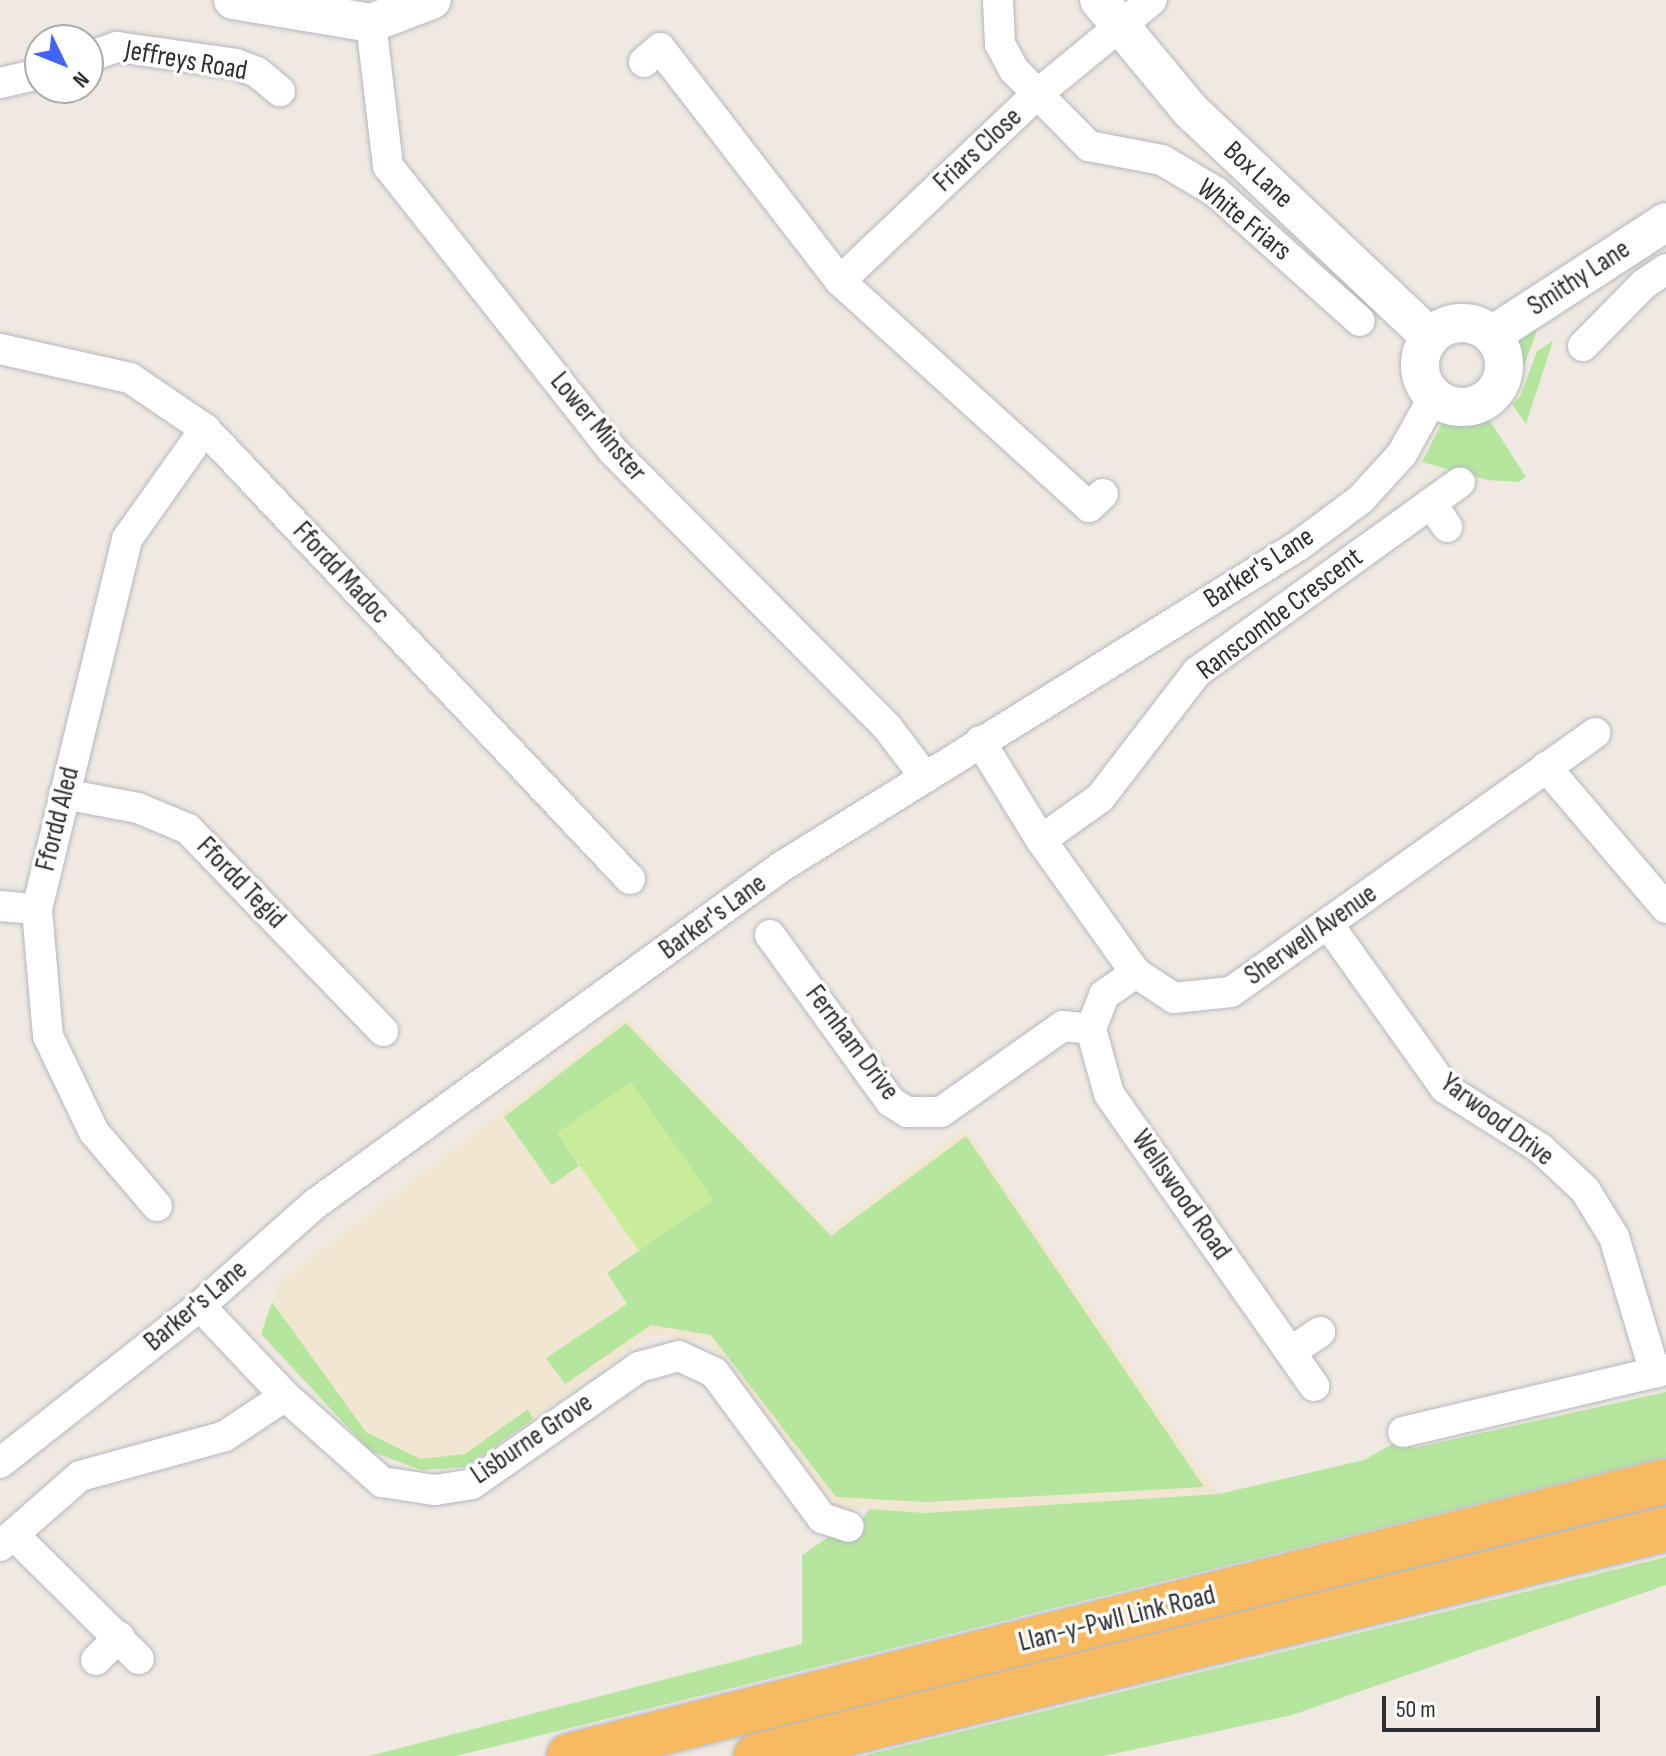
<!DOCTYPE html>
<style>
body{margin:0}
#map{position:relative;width:1666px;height:1756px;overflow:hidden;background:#efe9e1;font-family:"Sofia Sans Condensed",sans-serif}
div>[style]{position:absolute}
.education>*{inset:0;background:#f0e6d1}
.green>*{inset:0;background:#b6e59e}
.pitch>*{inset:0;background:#c9ec9a}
.roads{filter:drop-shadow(0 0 2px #b4b7c1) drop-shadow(0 0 2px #b4b7c1)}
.minor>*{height:30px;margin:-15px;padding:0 15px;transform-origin:15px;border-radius:15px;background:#fff}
.tertiary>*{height:38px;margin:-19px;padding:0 19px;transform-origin:19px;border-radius:19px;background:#fff}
.tertiary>.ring{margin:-19px;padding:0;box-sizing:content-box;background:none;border:38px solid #fff;border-radius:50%}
.trunk>*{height:44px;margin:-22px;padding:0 22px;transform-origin:22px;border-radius:22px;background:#f8ba60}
span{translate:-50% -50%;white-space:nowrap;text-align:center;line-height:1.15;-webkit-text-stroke:7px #fff;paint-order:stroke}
.street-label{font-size:28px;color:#2e2e2e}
.north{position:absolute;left:24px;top:24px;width:80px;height:80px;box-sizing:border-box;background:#fff;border:2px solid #ababab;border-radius:50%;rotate:133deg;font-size:22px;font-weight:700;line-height:32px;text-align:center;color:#2e2e2e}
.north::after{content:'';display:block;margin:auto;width:28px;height:36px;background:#4264fb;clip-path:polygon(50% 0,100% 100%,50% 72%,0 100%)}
.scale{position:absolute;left:1382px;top:1696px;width:218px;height:36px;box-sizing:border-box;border:4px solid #2e2e2e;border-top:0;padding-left:10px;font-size:24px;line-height:28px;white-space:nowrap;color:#2e2e2e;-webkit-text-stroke:6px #fff;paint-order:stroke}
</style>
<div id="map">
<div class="education">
<div style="clip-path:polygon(627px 1017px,830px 1230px,965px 1129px,1219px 1494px,925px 1513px,832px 1506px,709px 1342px,651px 1334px,466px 1467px,421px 1470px,370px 1451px,261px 1334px,279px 1282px)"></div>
</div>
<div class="green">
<div style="clip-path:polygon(1539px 325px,1514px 393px,1499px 405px,1495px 397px,1520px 338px)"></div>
<div style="clip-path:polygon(1553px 341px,1526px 424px,1512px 404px,1520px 397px,1537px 351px)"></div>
<div style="clip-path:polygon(1483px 410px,1526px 477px,1519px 482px,1487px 480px,1422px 462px,1447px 413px,1463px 418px)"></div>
<div style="clip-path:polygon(626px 1023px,831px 1236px,966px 1136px,1204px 1487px,926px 1502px,836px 1497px,711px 1335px,651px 1325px,565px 1384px,546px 1358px,627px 1304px,607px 1273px,713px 1199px,558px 1134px,579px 1166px,552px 1185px,504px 1117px)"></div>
<div style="clip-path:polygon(272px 1302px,366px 1432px,420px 1459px,465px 1454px,528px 1409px,533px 1419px,466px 1467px,421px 1470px,370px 1451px,261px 1334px)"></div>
<div style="clip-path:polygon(1666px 1392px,1666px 1457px,456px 1756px,369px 1756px,802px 1644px,802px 1555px,839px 1530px,855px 1531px,869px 1509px,925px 1513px,1219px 1494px,1364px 1460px,1403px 1438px,1414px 1448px)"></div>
<div style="clip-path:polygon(1666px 1557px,1666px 1585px,1292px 1715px,1104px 1756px,862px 1756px)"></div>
</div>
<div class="pitch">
<div style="clip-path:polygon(631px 1082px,713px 1199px,639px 1251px,557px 1133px)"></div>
</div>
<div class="roads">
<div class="minor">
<div style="left:998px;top:0;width:44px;rotate:87.4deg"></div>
<div style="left:1000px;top:44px;width:30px;rotate:62deg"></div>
<div style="left:1014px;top:70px;width:107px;rotate:45.4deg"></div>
<div style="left:1089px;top:146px;width:74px;rotate:10.9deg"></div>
<div style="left:1162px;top:160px;width:63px;rotate:30.7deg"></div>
<div style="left:1216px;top:192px;width:193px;rotate:41.9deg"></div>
<div style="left:371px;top:23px;width:144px;rotate:83.2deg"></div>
<div style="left:388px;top:166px;width:363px;rotate:51.7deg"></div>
<div style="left:613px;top:451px;width:389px;rotate:45.2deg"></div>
<div style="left:887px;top:727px;width:63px;rotate:52.8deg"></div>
<div style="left:88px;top:57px;width:31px;rotate:-19deg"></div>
<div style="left:117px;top:47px;width:120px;rotate:8.1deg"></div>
<div style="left:236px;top:64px;width:22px;rotate:21deg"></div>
<div style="left:257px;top:72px;width:30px;rotate:40deg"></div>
<div style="left:644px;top:62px;width:21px;rotate:-41deg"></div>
<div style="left:660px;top:48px;width:294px;rotate:52.3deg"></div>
<div style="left:840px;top:281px;width:336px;rotate:42.2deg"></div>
<div style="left:1089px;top:507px;width:19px;rotate:-43deg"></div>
<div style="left:0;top:83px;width:41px;rotate:-12.7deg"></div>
<div style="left:840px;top:281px;width:269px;rotate:-43.5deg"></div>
<div style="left:1035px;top:96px;width:151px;rotate:-39.4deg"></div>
<div style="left:1583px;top:346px;width:87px;rotate:-45.5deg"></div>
<div style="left:1644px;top:284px;width:27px;rotate:-34deg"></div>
<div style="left:0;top:349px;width:133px;rotate:12.6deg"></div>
<div style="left:130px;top:378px;width:91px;rotate:34.2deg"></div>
<div style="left:205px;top:429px;width:619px;rotate:46.64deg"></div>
<div style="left:1431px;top:503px;width:29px;rotate:56deg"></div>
<div style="left:980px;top:741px;width:116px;rotate:58.4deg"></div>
<div style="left:1041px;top:840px;width:163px;rotate:54.5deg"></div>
<div style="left:1136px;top:973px;width:45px;rotate:33.3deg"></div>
<div style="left:1174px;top:998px;width:57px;rotate:-6deg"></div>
<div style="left:1231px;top:992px;width:447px;rotate:-35.4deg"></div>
<div style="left:1546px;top:767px;width:185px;rotate:49.6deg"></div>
<div style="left:64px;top:794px;width:75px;rotate:10.7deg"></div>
<div style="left:138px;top:808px;width:54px;rotate:22.8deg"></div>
<div style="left:188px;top:829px;width:281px;rotate:46deg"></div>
<div style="left:1041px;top:840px;width:72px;rotate:-35.4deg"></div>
<div style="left:1100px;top:798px;width:159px;rotate:-52.4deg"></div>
<div style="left:1197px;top:672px;width:324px;rotate:-35.8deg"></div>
<div style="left:0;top:906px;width:37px;rotate:5deg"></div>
<div style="left:1328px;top:924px;width:201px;rotate:54.5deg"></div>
<div style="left:1445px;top:1088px;width:112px;rotate:32.3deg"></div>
<div style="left:1540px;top:1148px;width:62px;rotate:43deg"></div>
<div style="left:1585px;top:1190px;width:55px;rotate:58.3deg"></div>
<div style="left:1614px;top:1237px;width:142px;rotate:73.2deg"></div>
<div style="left:770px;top:935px;width:206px;rotate:54.1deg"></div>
<div style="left:891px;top:1102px;width:19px;rotate:32deg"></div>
<div style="left:907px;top:1112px;width:34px"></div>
<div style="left:941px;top:1112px;width:149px;rotate:-35.2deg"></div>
<div style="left:1063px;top:1026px;width:28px;rotate:6deg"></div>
<div style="left:1091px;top:1029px;width:36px;rotate:-69deg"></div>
<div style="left:1104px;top:995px;width:39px;rotate:-35deg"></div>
<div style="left:1091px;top:1029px;width:67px;rotate:74.5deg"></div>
<div style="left:1109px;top:1094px;width:357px;rotate:54.9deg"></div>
<div style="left:157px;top:1206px;width:97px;rotate:-130.4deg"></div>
<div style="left:94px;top:1132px;width:106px;rotate:-115.6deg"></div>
<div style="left:48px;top:1036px;width:127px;rotate:-95deg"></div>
<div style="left:37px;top:909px;width:381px;rotate:-76.3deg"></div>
<div style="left:127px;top:539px;width:135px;rotate:-54.7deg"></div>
<div style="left:200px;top:1306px;width:124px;rotate:46.6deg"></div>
<div style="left:285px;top:1396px;width:130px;rotate:41.6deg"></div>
<div style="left:382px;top:1482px;width:54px;rotate:8.6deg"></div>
<div style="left:435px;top:1490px;width:37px;rotate:-9deg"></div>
<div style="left:472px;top:1484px;width:204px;rotate:-35deg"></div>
<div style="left:639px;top:1367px;width:41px;rotate:-15.4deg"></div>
<div style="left:679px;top:1356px;width:38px;rotate:25deg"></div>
<div style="left:714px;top:1372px;width:182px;rotate:53.5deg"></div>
<div style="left:822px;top:1518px;width:28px;rotate:18deg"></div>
<div style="left:1292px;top:1351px;width:34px;rotate:-34deg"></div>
<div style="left:1403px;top:1432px;width:270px;rotate:-13.3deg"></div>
<div style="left:0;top:1463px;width:254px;rotate:-38.1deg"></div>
<div style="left:200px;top:1306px;width:154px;rotate:-41.6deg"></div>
<div style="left:315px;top:1204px;width:575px;rotate:-35.87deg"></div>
<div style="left:781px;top:867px;width:609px;rotate:-31.84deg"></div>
<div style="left:1298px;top:546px;width:79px;rotate:-36.7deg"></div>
<div style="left:1361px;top:499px;width:61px;rotate:-47.7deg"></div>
<div style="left:1402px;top:454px;width:66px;rotate:-61.1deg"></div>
<div style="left:14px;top:1535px;width:176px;rotate:44.8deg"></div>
<div style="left:0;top:1546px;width:106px;rotate:-41.2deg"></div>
<div style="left:80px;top:1476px;width:150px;rotate:-15.4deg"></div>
<div style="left:225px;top:1436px;width:72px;rotate:-33.7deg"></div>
<div style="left:96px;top:1660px;width:33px;rotate:-45deg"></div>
</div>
<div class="tertiary">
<div style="left:233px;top:0;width:140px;rotate:9.5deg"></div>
<div style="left:371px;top:23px;width:65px;rotate:-20.7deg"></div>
<div style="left:1099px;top:0;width:143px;rotate:50.4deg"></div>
<div style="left:1190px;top:110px;width:330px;rotate:43.4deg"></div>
<div class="ring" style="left:1420px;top:323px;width:46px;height:46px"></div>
<div style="left:1492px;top:335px;width:207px;rotate:-33deg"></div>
</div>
<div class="trunk">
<div style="left:569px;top:1756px;width:1131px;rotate:-14.07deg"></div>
<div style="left:756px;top:1756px;width:938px;rotate:-14.01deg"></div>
</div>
</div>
<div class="street-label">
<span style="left:186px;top:61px;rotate:10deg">Jeffreys Road</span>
<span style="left:978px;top:150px;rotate:-43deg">Friars Close</span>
<span style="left:1258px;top:175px;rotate:43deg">Box Lane</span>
<span style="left:1244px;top:220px;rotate:39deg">White Friars</span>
<span style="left:1579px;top:278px;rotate:-33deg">Smithy Lane</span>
<span style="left:598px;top:427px;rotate:50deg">Lower Minster</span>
<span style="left:1259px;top:568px;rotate:-33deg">Barker's Lane</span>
<span style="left:341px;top:573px;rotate:47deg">Ffordd Madoc</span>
<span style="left:1280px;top:614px;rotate:-37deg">Ranscombe Crescent</span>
<span style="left:58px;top:819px;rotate:-76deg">Ffordd Aled</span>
<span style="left:241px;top:883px;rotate:46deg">Ffordd Tegid</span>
<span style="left:713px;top:917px;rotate:-36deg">Barker's Lane</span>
<span style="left:1311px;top:935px;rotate:-35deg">Sherwell Avenue</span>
<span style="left:852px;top:1043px;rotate:53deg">Fernham Drive</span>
<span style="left:1497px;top:1120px;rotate:37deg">Yarwood Drive</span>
<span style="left:1181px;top:1195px;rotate:55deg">Wellswood Road</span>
<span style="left:196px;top:1306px;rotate:-40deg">Barker's Lane</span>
<span style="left:532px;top:1439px;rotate:-34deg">Lisburne Grove</span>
<span style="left:1117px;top:1619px;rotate:-14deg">Llan-y-Pwll Link Road</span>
</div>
<div class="north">N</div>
<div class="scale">50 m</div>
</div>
